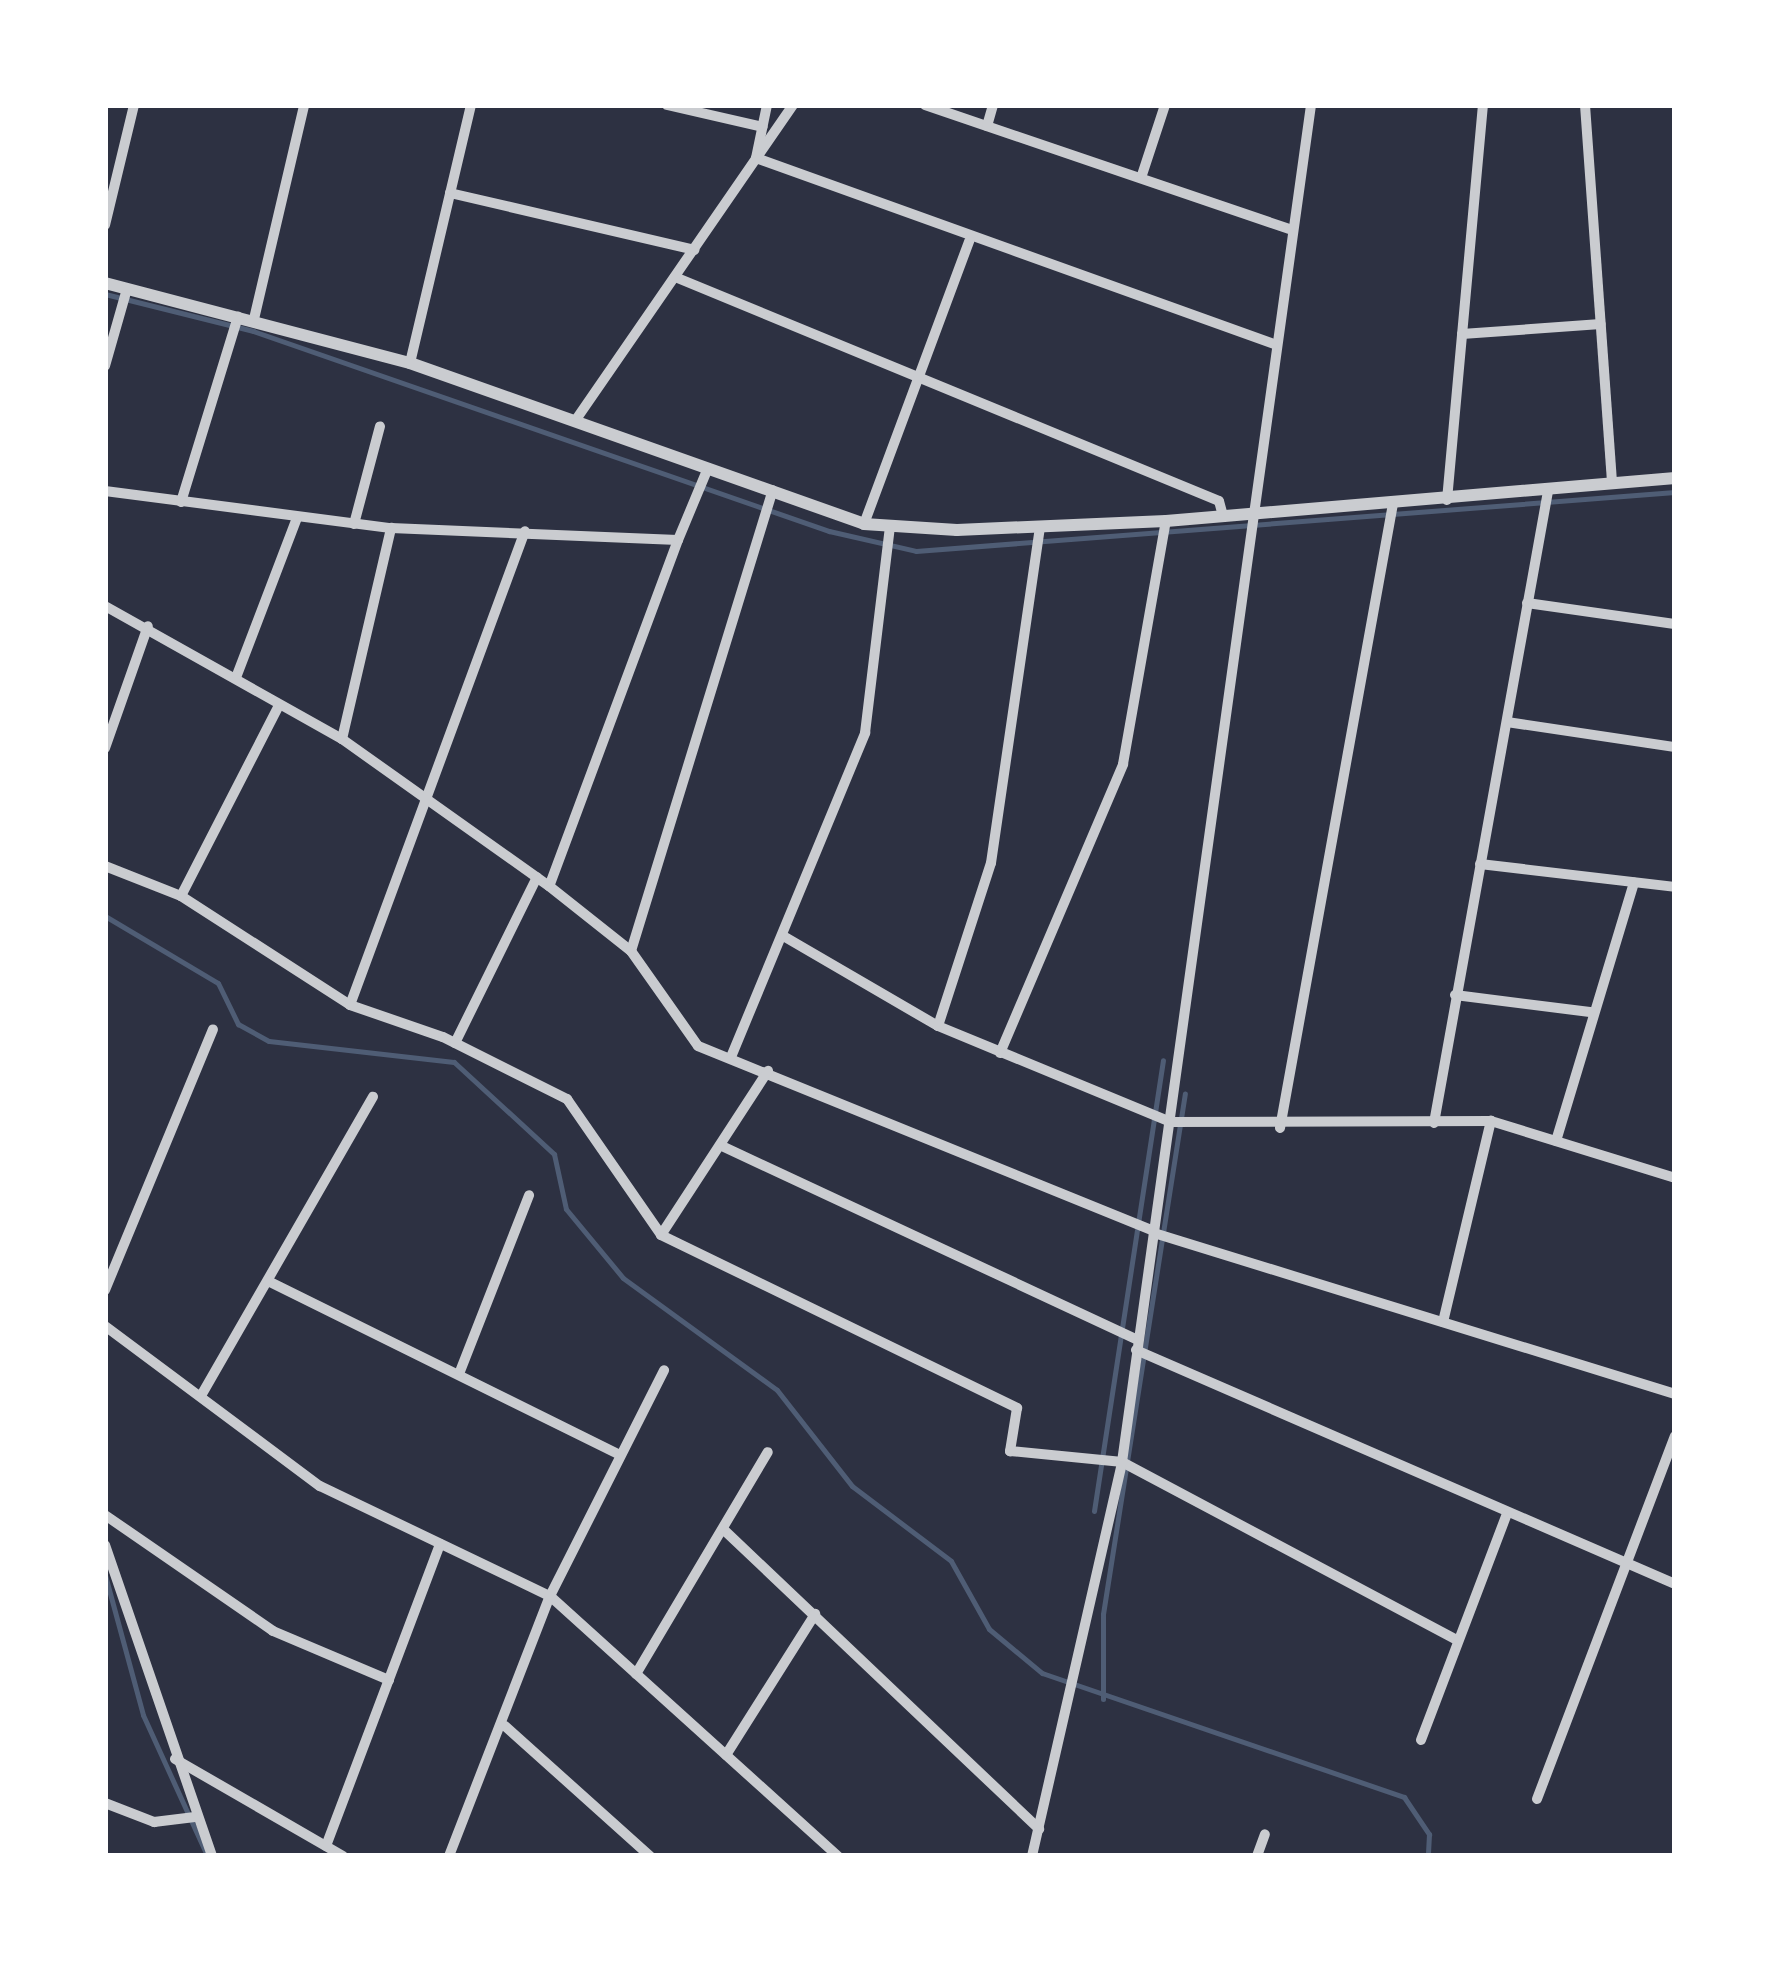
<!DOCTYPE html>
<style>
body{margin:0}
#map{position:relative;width:1780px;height:1961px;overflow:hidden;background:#2d3142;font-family:Ubuntu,sans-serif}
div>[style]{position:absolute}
.stream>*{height:5px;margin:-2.5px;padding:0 2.5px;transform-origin:2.5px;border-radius:2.5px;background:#4f5d75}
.minor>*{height:10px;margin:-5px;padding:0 5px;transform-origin:5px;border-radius:5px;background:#caccd0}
.tertiary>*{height:12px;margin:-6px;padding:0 6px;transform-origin:6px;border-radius:6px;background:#caccd0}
span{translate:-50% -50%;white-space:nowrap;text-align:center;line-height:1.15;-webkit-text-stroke:10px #fff;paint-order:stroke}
.frame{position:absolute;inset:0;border:108px solid #fff;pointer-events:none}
</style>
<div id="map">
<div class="stream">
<div style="left:105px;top:294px;width:153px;rotate:14deg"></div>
<div style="left:253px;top:331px;width:610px;rotate:19.15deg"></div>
<div style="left:829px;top:531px;width:89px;rotate:12.9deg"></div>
<div style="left:916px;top:551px;width:761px;rotate:-4.44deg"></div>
<div style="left:105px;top:916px;width:131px;rotate:30.7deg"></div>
<div style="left:218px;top:983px;width:46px;rotate:64deg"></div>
<div style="left:238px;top:1024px;width:35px;rotate:29deg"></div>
<div style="left:269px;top:1041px;width:186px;rotate:6.5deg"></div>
<div style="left:454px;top:1062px;width:136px;rotate:42.6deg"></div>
<div style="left:554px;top:1154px;width:56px;rotate:77.7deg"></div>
<div style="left:566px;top:1209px;width:89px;rotate:50.4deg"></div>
<div style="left:623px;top:1278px;width:190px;rotate:36deg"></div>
<div style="left:777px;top:1390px;width:122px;rotate:52deg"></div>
<div style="left:852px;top:1486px;width:124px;rotate:37.1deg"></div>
<div style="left:951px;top:1561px;width:78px;rotate:60.8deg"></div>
<div style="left:989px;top:1629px;width:69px;rotate:39.7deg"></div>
<div style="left:1042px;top:1673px;width:383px;rotate:18.9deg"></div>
<div style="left:1404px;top:1797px;width:45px;rotate:56deg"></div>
<div style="left:1429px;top:1834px;width:22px;rotate:93deg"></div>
<div style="left:1094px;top:1511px;width:456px;rotate:-81.3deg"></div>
<div style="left:105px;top:1575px;width:145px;rotate:74.8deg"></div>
<div style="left:143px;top:1715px;width:152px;rotate:65.5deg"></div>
<div style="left:1103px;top:1699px;width:85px;rotate:-90deg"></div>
<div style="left:1103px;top:1614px;width:527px;rotate:-81.06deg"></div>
</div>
<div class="minor">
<div style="left:667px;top:105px;width:98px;rotate:12.9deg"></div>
<div style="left:767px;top:105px;width:54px;rotate:101.7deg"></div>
<div style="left:756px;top:158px;width:550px;rotate:19.75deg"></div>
<div style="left:925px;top:105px;width:388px;rotate:18.8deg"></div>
<div style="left:1585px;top:105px;width:380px;rotate:85.9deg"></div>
<div style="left:987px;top:126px;width:22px;rotate:-74deg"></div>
<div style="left:1141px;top:178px;width:77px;rotate:-71.8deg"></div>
<div style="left:450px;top:193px;width:251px;rotate:13.1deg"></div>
<div style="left:105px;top:225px;width:123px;rotate:-76.4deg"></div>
<div style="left:675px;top:277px;width:588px;rotate:22.38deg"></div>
<div style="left:1219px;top:501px;width:16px;rotate:75deg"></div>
<div style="left:254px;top:319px;width:220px;rotate:-76.8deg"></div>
<div style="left:1462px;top:334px;width:139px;rotate:-4.1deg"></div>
<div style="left:410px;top:363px;width:265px;rotate:-76.7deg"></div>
<div style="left:105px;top:366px;width:80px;rotate:-74.1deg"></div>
<div style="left:575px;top:421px;width:384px;rotate:-55.4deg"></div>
<div style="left:105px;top:491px;width:288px;rotate:7.4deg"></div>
<div style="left:391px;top:528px;width:287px;rotate:2.4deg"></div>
<div style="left:678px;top:540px;width:369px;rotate:110.4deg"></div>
<div style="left:1447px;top:500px;width:397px;rotate:-84.8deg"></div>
<div style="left:181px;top:502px;width:194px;rotate:-72.9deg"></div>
<div style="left:354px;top:524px;width:101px;rotate:-75.1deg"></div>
<div style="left:864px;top:524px;width:302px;rotate:-69.6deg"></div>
<div style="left:678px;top:540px;width:78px;rotate:-67.4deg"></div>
<div style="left:1527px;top:603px;width:149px;rotate:8.1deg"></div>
<div style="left:105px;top:606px;width:272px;rotate:29.3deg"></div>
<div style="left:342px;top:739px;width:254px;rotate:35.4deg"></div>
<div style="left:549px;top:886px;width:105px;rotate:38.4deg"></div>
<div style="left:631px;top:951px;width:116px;rotate:54.8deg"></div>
<div style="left:698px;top:1046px;width:491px;rotate:22.1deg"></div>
<div style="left:237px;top:675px;width:168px;rotate:-69.1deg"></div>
<div style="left:1507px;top:722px;width:170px;rotate:8.5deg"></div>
<div style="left:342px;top:739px;width:217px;rotate:-76.9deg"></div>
<div style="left:105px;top:748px;width:129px;rotate:-70.6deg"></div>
<div style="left:1480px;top:864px;width:196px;rotate:6.7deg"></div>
<div style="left:105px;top:866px;width:82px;rotate:21.5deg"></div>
<div style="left:181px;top:896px;width:201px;rotate:32.8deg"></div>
<div style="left:350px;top:1005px;width:505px;rotate:-69.74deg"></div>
<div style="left:181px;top:896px;width:215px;rotate:-62.8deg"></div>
<div style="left:785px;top:937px;width:177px;rotate:30.2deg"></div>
<div style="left:938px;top:1026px;width:252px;rotate:22.4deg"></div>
<div style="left:1171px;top:1122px;width:320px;rotate:-0.2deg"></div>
<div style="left:1491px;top:1121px;width:193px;rotate:17.2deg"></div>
<div style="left:631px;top:951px;width:482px;rotate:-72.9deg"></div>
<div style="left:1455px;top:995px;width:136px;rotate:7.2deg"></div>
<div style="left:350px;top:1005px;width:98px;rotate:19deg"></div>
<div style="left:443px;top:1037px;width:139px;rotate:26.6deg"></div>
<div style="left:567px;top:1099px;width:165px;rotate:55.3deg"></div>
<div style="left:661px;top:1235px;width:396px;rotate:25.9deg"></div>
<div style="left:1017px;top:1408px;width:44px;rotate:99.2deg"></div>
<div style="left:1010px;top:1451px;width:113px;rotate:5.6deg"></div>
<div style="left:1122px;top:1462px;width:379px;rotate:28deg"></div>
<div style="left:938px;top:1026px;width:171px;rotate:-72deg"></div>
<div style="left:991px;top:863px;width:340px;rotate:-81.7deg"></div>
<div style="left:455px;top:1043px;width:185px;rotate:-63.7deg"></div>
<div style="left:1000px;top:1053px;width:314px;rotate:-66.9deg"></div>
<div style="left:1123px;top:764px;width:247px;rotate:-80deg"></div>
<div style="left:731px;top:1057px;width:351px;rotate:-67.5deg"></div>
<div style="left:865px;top:733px;width:209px;rotate:-83.1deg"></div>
<div style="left:1434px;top:1123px;width:642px;rotate:-79.77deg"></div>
<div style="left:1280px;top:1128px;width:634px;rotate:-79.74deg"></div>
<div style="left:1556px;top:1141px;width:270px;rotate:-73.2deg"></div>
<div style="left:724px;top:1147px;width:456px;rotate:25deg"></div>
<div style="left:1154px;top:1233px;width:545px;rotate:17.17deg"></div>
<div style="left:661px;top:1235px;width:196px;rotate:-56.9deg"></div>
<div style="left:268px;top:1281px;width:393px;rotate:26.3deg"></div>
<div style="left:105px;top:1290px;width:282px;rotate:-67.5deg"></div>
<div style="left:1443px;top:1322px;width:207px;rotate:-76.6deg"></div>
<div style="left:105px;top:1326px;width:268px;rotate:36.7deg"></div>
<div style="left:320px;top:1486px;width:255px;rotate:25.6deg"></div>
<div style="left:550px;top:1596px;width:388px;rotate:42.1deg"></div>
<div style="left:1136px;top:1350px;width:588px;rotate:23.47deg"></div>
<div style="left:459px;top:1374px;width:192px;rotate:-68.6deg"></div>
<div style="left:202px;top:1394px;width:343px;rotate:-60.1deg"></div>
<div style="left:105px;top:1515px;width:204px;rotate:34.6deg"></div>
<div style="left:273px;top:1631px;width:126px;rotate:22.9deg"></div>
<div style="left:723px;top:1529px;width:436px;rotate:43.5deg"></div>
<div style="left:105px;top:1545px;width:329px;rotate:71deg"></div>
<div style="left:636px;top:1674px;width:258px;rotate:-59.3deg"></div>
<div style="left:505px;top:1726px;width:195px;rotate:41.9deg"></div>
<div style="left:1421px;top:1740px;width:242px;rotate:-69.2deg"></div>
<div style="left:726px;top:1755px;width:167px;rotate:-57.7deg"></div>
<div style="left:175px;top:1759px;width:194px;rotate:30deg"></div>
<div style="left:1537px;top:1799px;width:388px;rotate:-69.2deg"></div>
<div style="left:105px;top:1803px;width:53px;rotate:21.2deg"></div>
<div style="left:154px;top:1822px;width:41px;rotate:-7deg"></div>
<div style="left:326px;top:1846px;width:323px;rotate:-69.3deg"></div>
<div style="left:449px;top:1856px;width:279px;rotate:-68.8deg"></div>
<div style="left:550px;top:1596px;width:253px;rotate:-63.2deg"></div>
<div style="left:1032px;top:1856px;width:404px;rotate:-77.1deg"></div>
<div style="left:1122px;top:1462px;width:1370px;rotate:-82.07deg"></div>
<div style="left:1257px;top:1856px;width:23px;rotate:-70deg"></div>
</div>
<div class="tertiary">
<div style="left:105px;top:283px;width:315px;rotate:14.7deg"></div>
<div style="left:410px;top:363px;width:482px;rotate:19.5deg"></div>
<div style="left:864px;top:524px;width:93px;rotate:3.7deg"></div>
<div style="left:957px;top:530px;width:209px;rotate:-2.5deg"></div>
<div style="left:1166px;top:521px;width:511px;rotate:-4.83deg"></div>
</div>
<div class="frame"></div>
</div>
